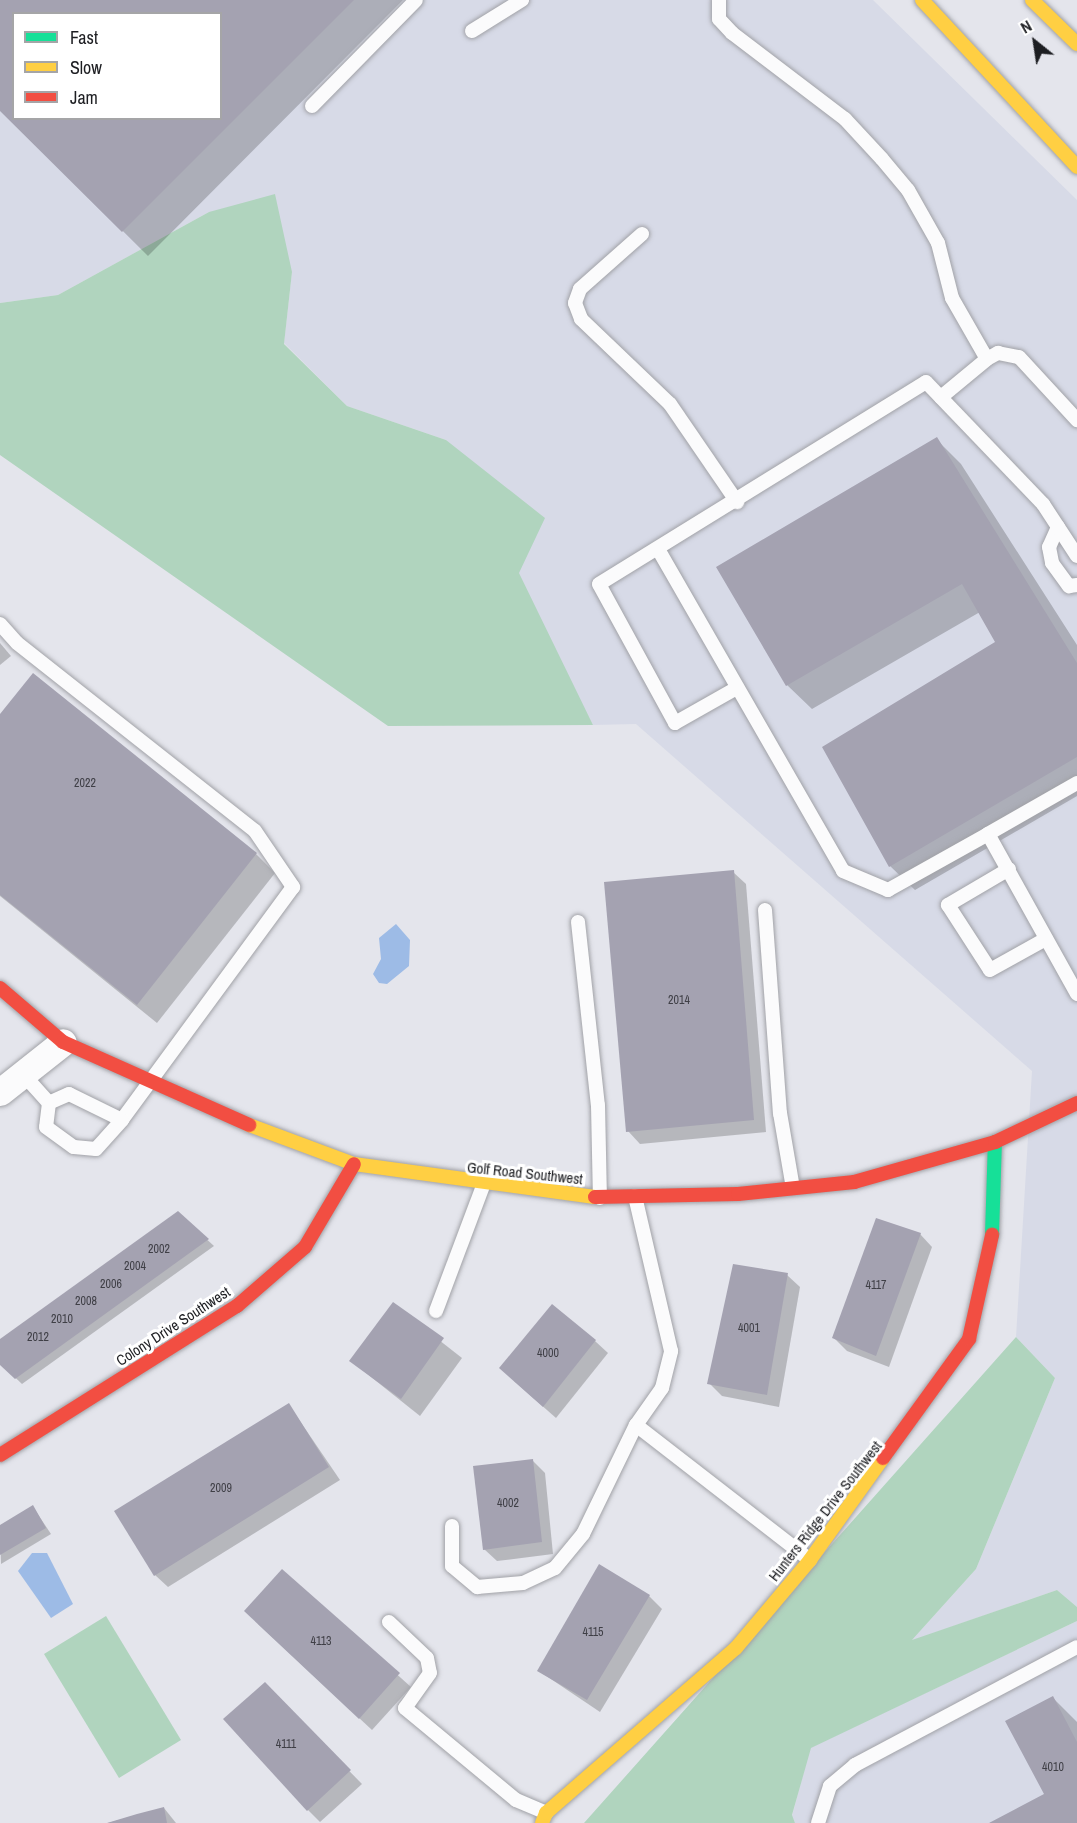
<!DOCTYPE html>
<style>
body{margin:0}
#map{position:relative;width:1077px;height:1823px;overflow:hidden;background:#e4e5ec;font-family:"Archivo Narrow",sans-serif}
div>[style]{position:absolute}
.built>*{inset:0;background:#d7dae7}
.green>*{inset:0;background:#b0d4be}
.water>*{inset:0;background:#9dbbe6}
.shadow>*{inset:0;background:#0003}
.building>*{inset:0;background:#a4a2b1}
.roads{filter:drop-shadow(0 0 2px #a1a2a7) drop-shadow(0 0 2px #a1a2a7)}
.lane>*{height:14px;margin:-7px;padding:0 7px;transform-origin:7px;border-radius:7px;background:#fbfbfc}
.street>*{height:27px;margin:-13.5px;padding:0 13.5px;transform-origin:13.5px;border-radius:13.5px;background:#fbfbfc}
.fast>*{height:14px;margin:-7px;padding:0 7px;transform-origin:7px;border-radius:7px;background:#16e098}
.slow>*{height:14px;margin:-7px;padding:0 7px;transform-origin:7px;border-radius:7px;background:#ffcf43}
.jam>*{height:14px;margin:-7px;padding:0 7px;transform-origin:7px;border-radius:7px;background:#f24e42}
span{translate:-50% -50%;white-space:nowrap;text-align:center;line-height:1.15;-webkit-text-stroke:6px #fff;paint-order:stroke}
.number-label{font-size:12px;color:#3f3f46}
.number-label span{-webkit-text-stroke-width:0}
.street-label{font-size:15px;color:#1d1e22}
.legend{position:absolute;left:12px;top:12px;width:210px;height:108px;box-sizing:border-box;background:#fff;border:2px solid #a5a5a7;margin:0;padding:8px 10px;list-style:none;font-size:18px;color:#1d1e22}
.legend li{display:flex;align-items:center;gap:12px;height:30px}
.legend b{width:30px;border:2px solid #a5a5a7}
.north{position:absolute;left:1005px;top:12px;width:60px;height:60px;-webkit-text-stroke:4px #fff;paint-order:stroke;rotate:330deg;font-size:16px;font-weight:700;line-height:24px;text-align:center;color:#1d1e22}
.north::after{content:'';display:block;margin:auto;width:21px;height:27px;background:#1d1e22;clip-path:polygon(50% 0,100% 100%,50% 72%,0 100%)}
</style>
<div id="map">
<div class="built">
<div style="clip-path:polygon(evenodd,0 0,873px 0,1077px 200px,1077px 1607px,1057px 1590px,911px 1641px,976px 1569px,1055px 1378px,1016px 1337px,1032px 1071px,636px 724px,593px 725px,446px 440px,347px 406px,284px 343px,292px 272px,209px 212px,58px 295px,0 303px,0 0,14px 14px,220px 14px,220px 118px,14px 118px,14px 14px)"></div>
<div style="clip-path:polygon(1077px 1621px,1077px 1823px,795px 1823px,792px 1816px,810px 1748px)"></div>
</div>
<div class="green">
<div style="clip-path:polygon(275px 194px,292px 272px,284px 344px,347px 406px,446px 440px,545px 518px,519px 573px,593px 725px,388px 726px,0 455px,0 303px,58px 295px,209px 212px)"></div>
<div style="clip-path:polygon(1016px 1337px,1055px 1378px,976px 1569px,912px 1640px,1057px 1590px,1077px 1607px,1077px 1621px,811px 1748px,792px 1815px,795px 1823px,584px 1823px)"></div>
<div style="clip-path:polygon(106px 1616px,181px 1740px,119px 1778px,44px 1654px)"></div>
</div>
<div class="water">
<div style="clip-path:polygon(396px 924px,410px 940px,409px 966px,387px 984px,379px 983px,373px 974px,381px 959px,379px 938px)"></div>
<div style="clip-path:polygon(32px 1553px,47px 1553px,73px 1604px,51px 1618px,18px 1571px)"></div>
</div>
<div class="shadow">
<div style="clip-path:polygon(evenodd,0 0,403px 0,148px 256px,0 109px,0 0,14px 14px,220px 14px,220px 118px,14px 118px,14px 14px)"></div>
<div style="clip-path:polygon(936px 439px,961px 464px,1077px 645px,1077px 796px,915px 890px,890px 866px,997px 643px,980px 612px,812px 709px,787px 685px)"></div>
<div style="clip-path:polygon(0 643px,11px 656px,0 665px)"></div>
<div style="clip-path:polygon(0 716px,256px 854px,275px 873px,157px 1023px,0 896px)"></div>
<div style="clip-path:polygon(733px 872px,746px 884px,766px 1132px,640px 1144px,628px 1131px)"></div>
<div style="clip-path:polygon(178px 1213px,214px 1246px,22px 1384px,0 1363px,0 1341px)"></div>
<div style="clip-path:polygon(920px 1234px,932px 1247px,889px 1367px,847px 1351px,834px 1338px)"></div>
<div style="clip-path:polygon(787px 1275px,800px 1287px,779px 1407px,722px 1396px,709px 1383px)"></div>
<div style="clip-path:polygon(393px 1304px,462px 1358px,420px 1416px,351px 1361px)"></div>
<div style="clip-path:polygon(595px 1341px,608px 1353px,556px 1418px,514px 1381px)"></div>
<div style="clip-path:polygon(289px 1405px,340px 1480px,168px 1587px,155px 1575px)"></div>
<div style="clip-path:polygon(533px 1461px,545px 1473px,553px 1554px,497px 1561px,484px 1549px)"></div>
<div style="clip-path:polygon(33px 1507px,51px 1534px,1px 1564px,0 1527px)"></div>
<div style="clip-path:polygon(282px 1571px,411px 1687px,372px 1730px,258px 1624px)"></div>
<div style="clip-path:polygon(649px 1596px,662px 1609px,600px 1712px,539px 1671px)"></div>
<div style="clip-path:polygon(264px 1684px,362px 1784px,320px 1822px,308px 1810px)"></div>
<div style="clip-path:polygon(1053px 1698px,1077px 1722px,1077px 1823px,992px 1823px,1046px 1795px)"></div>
<div style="clip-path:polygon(164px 1808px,176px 1823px,108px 1823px)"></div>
</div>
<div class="building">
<div style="clip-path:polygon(evenodd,0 0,354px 0,122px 232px,0 111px,0 0,14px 14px,220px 14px,220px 118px,14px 118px,14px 14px)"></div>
<div style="clip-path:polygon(937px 437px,1077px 663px,1077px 757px,889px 867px,822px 747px,995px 642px,962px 584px,786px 686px,716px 567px)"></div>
<div style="clip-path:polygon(33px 673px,257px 853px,137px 1005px,0 895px,0 714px)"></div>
<div style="clip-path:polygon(734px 870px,754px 1120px,626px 1132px,604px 882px)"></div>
<div style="clip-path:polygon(178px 1211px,209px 1239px,15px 1379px,0 1365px,0 1339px)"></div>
<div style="clip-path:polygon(876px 1218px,921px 1233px,876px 1356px,832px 1338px)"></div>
<div style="clip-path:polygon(733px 1264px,788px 1273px,767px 1395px,707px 1384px)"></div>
<div style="clip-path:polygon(393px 1302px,444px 1338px,401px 1399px,349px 1361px)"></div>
<div style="clip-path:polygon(552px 1304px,596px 1340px,543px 1407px,499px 1368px)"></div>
<div style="clip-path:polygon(289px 1403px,329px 1467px,154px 1576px,114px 1511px)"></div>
<div style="clip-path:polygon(533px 1459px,542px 1542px,483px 1550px,473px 1466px)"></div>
<div style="clip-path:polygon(33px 1505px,46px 1528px,0 1555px,0 1525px)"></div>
<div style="clip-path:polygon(599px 1564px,650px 1595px,587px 1700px,537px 1671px)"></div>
<div style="clip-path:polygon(282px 1569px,400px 1673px,359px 1719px,244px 1611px)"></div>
<div style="clip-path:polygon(265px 1682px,351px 1770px,307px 1811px,223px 1719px)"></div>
<div style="clip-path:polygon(1053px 1696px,1077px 1742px,1077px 1823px,989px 1823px,1044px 1794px,1005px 1721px)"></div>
<div style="clip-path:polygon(164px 1807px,167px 1823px,107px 1823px,137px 1814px)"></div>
</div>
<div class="roads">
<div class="lane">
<div style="left:719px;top:0;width:19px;rotate:90deg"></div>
<div style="left:719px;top:19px;width:19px;rotate:47deg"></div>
<div style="left:732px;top:33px;width:142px;rotate:37.3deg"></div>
<div style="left:845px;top:119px;width:54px;rotate:47.2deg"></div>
<div style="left:882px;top:159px;width:40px;rotate:50deg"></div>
<div style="left:908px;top:190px;width:61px;rotate:60.5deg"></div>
<div style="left:938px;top:243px;width:57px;rotate:75.7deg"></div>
<div style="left:952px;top:298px;width:70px;rotate:60.2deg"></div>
<div style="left:987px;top:359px;width:60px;rotate:140.4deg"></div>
<div style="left:472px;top:31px;width:59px;rotate:-31.8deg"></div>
<div style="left:312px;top:106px;width:148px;rotate:-45.5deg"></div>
<div style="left:642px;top:234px;width:83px;rotate:138.4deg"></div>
<div style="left:580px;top:289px;width:15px;rotate:110deg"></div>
<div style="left:575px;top:303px;width:17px;rotate:69deg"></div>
<div style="left:581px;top:319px;width:123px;rotate:43.7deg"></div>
<div style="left:670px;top:404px;width:119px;rotate:55.6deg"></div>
<div style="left:987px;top:359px;width:13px;rotate:-29deg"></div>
<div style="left:998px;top:353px;width:21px;rotate:11deg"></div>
<div style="left:1019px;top:357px;width:86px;rotate:47.4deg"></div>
<div style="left:1058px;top:527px;width:22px;rotate:114deg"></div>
<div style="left:1049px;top:547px;width:16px;rotate:79deg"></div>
<div style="left:1052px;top:563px;width:29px;rotate:54deg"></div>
<div style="left:1069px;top:586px;width:8px;rotate:-7deg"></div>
<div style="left:658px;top:549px;width:371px;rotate:60.1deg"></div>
<div style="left:843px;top:871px;width:49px;rotate:22.9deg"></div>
<div style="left:888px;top:890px;width:115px;rotate:-29.2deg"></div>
<div style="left:0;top:624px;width:25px;rotate:48deg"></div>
<div style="left:17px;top:643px;width:303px;rotate:38.3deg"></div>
<div style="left:255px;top:831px;width:68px;rotate:55.8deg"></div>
<div style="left:293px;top:887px;width:289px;rotate:126.3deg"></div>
<div style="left:122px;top:1120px;width:59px;rotate:-153.9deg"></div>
<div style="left:69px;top:1094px;width:22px;rotate:156deg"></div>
<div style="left:49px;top:1103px;width:39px;rotate:-132deg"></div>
<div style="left:735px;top:689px;width:69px;rotate:150.5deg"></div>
<div style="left:675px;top:723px;width:158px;rotate:-118.7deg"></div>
<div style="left:599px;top:584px;width:384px;rotate:-31.7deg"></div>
<div style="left:926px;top:382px;width:169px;rotate:46.2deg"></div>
<div style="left:1043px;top:504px;width:62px;rotate:56.8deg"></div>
<div style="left:1077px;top:783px;width:103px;rotate:150.2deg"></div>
<div style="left:988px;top:834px;width:183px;rotate:60.9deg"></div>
<div style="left:1009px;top:869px;width:71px;rotate:149.5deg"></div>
<div style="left:948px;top:905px;width:77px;rotate:57.1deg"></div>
<div style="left:990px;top:970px;width:64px;rotate:-29deg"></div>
<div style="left:765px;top:910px;width:204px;rotate:85.8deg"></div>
<div style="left:780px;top:1113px;width:76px;rotate:80.2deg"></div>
<div style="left:578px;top:922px;width:184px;rotate:83.8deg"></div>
<div style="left:598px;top:1105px;width:93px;rotate:88.8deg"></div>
<div style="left:49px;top:1103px;width:24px;rotate:97deg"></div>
<div style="left:46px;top:1127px;width:34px;rotate:36deg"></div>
<div style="left:74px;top:1147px;width:22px;rotate:5deg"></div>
<div style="left:96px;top:1149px;width:39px;rotate:-48deg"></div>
<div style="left:436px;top:1311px;width:134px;rotate:-69.4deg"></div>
<div style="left:636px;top:1425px;width:220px;rotate:37.8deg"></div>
<div style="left:452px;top:1526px;width:40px;rotate:90deg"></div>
<div style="left:452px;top:1566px;width:33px;rotate:40deg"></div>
<div style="left:477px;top:1587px;width:46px;rotate:-5deg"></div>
<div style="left:523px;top:1583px;width:35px;rotate:-25deg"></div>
<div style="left:555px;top:1568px;width:44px;rotate:-50.5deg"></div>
<div style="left:583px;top:1534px;width:121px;rotate:-64.1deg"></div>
<div style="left:636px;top:1425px;width:45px;rotate:-54.9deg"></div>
<div style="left:662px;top:1388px;width:38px;rotate:-76deg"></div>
<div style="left:671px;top:1351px;width:159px;rotate:-103.1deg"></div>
<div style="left:389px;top:1622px;width:52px;rotate:43.5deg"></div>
<div style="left:427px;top:1658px;width:15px;rotate:79deg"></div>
<div style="left:430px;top:1673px;width:43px;rotate:125.5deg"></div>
<div style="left:405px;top:1708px;width:144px;rotate:39.7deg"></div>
<div style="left:516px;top:1800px;width:33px;rotate:23deg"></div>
<div style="left:818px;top:1823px;width:39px;rotate:-72deg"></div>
<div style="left:830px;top:1786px;width:33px;rotate:-40deg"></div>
<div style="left:855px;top:1765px;width:251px;rotate:-28deg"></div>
</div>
<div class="street">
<div style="left:0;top:1092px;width:80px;rotate:-38.4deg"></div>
</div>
<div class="fast">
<div style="left:992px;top:1235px;width:93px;rotate:-88.2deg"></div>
</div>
<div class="slow">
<div style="left:922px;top:0;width:228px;rotate:47.1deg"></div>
<div style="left:1032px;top:0;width:63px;rotate:44.4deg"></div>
<div style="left:249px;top:1125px;width:112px;rotate:20.4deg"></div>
<div style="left:354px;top:1164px;width:243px;rotate:7.8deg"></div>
<div style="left:542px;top:1823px;width:11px;rotate:-68deg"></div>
<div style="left:546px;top:1813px;width:252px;rotate:-41deg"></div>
<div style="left:736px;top:1648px;width:115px;rotate:-49.9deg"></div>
<div style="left:810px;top:1560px;width:125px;rotate:-54.4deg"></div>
</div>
<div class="jam">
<div style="left:0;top:988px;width:83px;rotate:40.6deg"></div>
<div style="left:63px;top:1042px;width:204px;rotate:24deg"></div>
<div style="left:595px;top:1197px;width:143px;rotate:-1.2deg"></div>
<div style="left:738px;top:1194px;width:117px;rotate:-5.9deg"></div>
<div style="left:854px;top:1182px;width:147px;rotate:-15.8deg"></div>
<div style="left:995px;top:1142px;width:91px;rotate:-25.4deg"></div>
<div style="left:0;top:1455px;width:280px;rotate:-32.2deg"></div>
<div style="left:237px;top:1306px;width:90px;rotate:-40.9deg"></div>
<div style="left:305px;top:1247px;width:96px;rotate:-59.4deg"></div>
<div style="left:883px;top:1458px;width:147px;rotate:-54.1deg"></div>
<div style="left:969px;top:1339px;width:107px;rotate:-77.5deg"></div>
</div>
</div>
<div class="number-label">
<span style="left:85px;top:784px">2022</span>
<span style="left:679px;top:1001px">2014</span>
<span style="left:159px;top:1250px">2002</span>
<span style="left:135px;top:1267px">2004</span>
<span style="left:111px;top:1285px">2006</span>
<span style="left:876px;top:1286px">4117</span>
<span style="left:86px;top:1302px">2008</span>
<span style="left:62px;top:1320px">2010</span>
<span style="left:749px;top:1329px">4001</span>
<span style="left:38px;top:1338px">2012</span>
<span style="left:548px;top:1354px">4000</span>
<span style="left:221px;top:1489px">2009</span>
<span style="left:508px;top:1504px">4002</span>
<span style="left:593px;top:1633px">4115</span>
<span style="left:321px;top:1642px">4113</span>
<span style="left:286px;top:1745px">4111</span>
<span style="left:1053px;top:1768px">4010</span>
</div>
<div class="street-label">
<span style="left:525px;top:1173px;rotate:6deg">Golf Road Southwest</span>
<span style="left:173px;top:1326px;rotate:-33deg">Colony Drive Southwest</span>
<span style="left:825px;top:1511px;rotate:-52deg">Hunters Ridge Drive Southwest</span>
</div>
<ul class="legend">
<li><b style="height:8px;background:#16e098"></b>Fast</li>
<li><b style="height:8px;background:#ffcf43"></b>Slow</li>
<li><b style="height:8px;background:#f24e42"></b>Jam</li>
</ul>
<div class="north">N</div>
</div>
